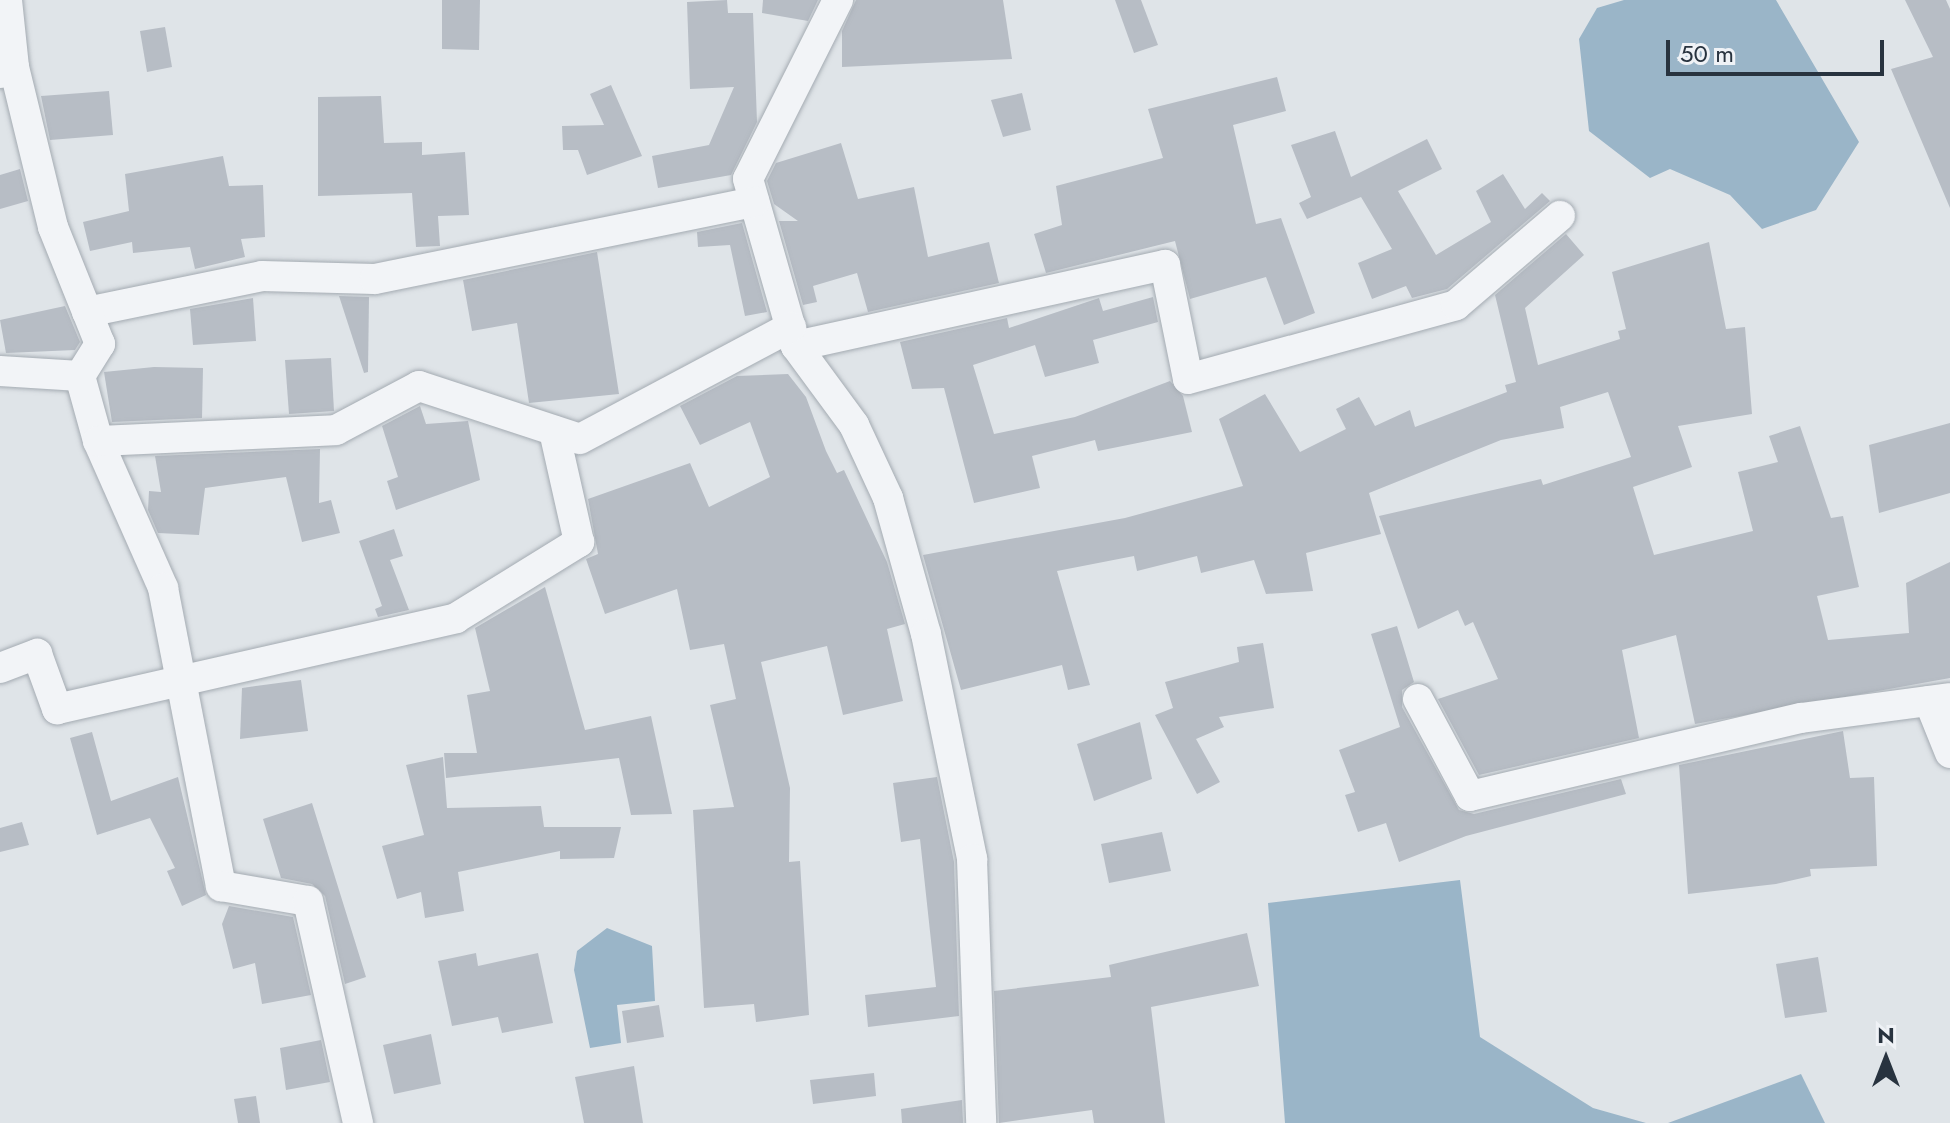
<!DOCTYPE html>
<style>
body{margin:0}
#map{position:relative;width:1950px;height:1123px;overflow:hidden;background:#dfe4e8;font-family:Jost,sans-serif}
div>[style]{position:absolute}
.water>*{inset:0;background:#9ab5c8}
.building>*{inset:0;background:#b7bdc5}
.roads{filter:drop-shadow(0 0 2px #a4abb2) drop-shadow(0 0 2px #a4abb2)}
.minor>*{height:30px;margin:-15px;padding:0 15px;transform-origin:15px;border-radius:15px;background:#f2f4f7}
span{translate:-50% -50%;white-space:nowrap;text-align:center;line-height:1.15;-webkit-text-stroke:8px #eff2f6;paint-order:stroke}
.north{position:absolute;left:1846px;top:1019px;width:80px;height:80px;-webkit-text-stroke:6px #eff2f6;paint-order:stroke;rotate:0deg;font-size:22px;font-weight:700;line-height:32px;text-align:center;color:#28333f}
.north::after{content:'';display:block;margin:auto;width:28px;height:36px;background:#28333f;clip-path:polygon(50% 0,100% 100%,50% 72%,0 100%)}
.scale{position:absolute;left:1666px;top:40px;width:218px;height:36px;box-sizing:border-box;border:4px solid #28333f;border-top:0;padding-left:10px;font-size:24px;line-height:28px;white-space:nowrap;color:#28333f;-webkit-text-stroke:6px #eff2f6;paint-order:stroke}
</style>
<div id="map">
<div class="water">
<div style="clip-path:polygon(1624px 0,1776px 0,1859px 142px,1816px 210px,1762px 229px,1730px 195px,1670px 169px,1650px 178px,1589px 131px,1579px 39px,1597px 8px)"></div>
<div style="clip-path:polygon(1460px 880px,1480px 1037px,1593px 1108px,1646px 1123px,1285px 1123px,1268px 903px)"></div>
<div style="clip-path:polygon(607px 928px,652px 946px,655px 1001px,617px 1005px,621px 1043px,590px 1048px,574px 970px,577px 951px)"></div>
<div style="clip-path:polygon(1801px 1074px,1825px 1123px,1668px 1123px)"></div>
</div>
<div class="building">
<div style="clip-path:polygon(442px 0,480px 0,479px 50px,442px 49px)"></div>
<div style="clip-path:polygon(727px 0,728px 13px,753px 13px,757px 122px,731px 175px,658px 188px,652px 156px,709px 145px,734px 87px,690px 89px,687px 2px)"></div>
<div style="clip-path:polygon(763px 0,818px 0,808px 21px,762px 13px)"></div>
<div style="clip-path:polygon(856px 0,1003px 0,1012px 59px,842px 67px,842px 31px)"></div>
<div style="clip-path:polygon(1115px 0,1141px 0,1158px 45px,1134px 53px)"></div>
<div style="clip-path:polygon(1905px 0,1946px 0,1950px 9px,1950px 208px,1891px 69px,1933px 57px)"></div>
<div style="clip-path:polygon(165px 27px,172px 67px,147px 72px,140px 31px)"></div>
<div style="clip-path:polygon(1277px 77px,1286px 111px,1233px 125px,1256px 224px,1281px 218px,1315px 313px,1284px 325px,1266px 277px,1190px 299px,1175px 241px,1046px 273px,1034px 234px,1062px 225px,1056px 186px,1163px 158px,1148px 109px)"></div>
<div style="clip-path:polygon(611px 85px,642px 156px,587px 175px,578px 150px,563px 150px,562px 126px,604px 125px,590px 94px)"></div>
<div style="clip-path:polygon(109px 91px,113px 135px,50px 140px,41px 96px)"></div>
<div style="clip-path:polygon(1022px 93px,1031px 130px,1003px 137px,991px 100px)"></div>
<div style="clip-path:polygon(381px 96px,384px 143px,422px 142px,422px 155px,465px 152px,469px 215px,438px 216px,440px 246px,416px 247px,412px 193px,318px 196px,318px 97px)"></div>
<div style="clip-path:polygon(1335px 131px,1351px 177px,1427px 139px,1442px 169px,1398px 191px,1436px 255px,1491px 222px,1476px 191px,1503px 174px,1525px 209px,1542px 193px,1550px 201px,1447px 289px,1412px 298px,1406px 286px,1372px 299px,1358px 263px,1392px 249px,1361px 197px,1307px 219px,1299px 203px,1311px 197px,1291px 145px)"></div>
<div style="clip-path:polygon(841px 143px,858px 199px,914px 187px,928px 257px,989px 242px,999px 283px,868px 312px,857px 273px,813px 286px,817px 302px,803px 305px,779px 221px,798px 221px,774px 204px,767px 181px,776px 163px)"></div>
<div style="clip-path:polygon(223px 156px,229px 186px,263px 185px,265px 237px,241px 239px,245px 257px,195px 269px,190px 247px,133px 253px,132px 242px,90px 251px,83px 222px,129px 211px,125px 174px)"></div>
<div style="clip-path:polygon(20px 169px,28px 201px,0 209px,0 175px)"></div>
<div style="clip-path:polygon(742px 223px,767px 312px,745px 316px,730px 245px,698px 247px,697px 232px)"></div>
<div style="clip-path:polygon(1566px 234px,1584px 255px,1525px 308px,1538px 365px,1620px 339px,1618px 331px,1626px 329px,1612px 272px,1709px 242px,1726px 329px,1745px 327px,1752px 414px,1678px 426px,1692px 467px,1633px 487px,1654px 555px,1753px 531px,1738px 472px,1778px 462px,1769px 436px,1800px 426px,1831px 518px,1843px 516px,1859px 587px,1817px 596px,1828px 640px,1909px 633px,1906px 583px,1950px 562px,1950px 678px,1695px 724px,1676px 635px,1622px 650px,1639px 738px,1479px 775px,1438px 699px,1498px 679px,1473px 622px,1465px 626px,1458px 610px,1418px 629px,1379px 516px,1541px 479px,1543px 485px,1631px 457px,1608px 392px,1560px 407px,1564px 428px,1501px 440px,1369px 493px,1381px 534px,1306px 553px,1313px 591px,1266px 594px,1254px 560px,1201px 573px,1197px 556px,1137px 571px,1134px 556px,1057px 571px,1090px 685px,1068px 690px,1062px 665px,961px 690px,923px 555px,1125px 518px,1243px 486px,1219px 419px,1265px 394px,1300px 452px,1346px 429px,1336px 409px,1359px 397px,1375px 426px,1410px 410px,1415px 427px,1507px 392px,1505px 385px,1516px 382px,1495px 295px)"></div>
<div style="clip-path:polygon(597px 252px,619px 394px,529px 403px,517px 323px,472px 331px,463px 280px)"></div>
<div style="clip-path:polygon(339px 296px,369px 297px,368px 372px,364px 373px)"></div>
<div style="clip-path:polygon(1153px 297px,1158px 322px,1093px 340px,1099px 363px,1045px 377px,1035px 345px,973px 365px,994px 434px,1075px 417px,1170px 381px,1183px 396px,1192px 432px,1098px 451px,1095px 440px,1032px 456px,1040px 488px,974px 503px,944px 388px,912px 389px,900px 342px,1007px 318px,1009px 328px,1099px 298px,1103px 311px)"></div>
<div style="clip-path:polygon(253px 298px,256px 341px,193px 345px,190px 309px)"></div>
<div style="clip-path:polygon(65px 306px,80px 342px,75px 350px,6px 353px,0 320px)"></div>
<div style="clip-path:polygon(331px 358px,334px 411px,289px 414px,285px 360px)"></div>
<div style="clip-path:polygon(154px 367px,203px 368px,202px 418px,112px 422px,104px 372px)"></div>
<div style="clip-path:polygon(788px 374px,806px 397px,826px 451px,837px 473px,844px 470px,887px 562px,905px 624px,887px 629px,903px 701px,843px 715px,827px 646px,761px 662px,790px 788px,789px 862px,800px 861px,809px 1015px,756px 1022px,754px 1004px,704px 1008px,693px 810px,734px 807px,710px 705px,736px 699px,724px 644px,690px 650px,677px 589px,605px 614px,586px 559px,598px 554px,588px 499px,690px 463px,709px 507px,770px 477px,750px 422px,700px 445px,680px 406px,737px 376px)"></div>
<div style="clip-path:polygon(420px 406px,426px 424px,468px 421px,480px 480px,396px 510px,387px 481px,398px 477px,382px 426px)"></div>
<div style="clip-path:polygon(1950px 423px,1950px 493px,1879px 513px,1869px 445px)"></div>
<div style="clip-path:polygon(320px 449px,319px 503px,331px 500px,340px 533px,302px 542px,286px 477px,205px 488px,199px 535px,158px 533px,148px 510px,149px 491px,161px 492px,155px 456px)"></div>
<div style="clip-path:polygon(394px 529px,403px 556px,390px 560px,409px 610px,378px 617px,375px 609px,382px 606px,359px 541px)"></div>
<div style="clip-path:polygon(545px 587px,585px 730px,651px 716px,672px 814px,631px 815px,619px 758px,446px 778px,444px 753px,477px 753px,467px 695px,490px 691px,475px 628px)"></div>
<div style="clip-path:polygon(1397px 626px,1414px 682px,1402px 690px,1402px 707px,1459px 810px,1474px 814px,1621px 779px,1626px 794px,1466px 836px,1399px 862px,1386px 823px,1358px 832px,1345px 795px,1355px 792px,1339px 750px,1400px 727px,1371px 634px)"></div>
<div style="clip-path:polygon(1263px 643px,1274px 708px,1219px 717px,1224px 727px,1196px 739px,1220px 782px,1197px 794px,1155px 715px,1173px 708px,1165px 682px,1239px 662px,1237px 647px)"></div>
<div style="clip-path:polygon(301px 680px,308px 731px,240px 739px,242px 688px)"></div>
<div style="clip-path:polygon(1140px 722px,1152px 779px,1094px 801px,1077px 744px)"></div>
<div style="clip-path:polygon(1843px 731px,1850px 778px,1874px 777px,1877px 866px,1810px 869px,1811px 876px,1776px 884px,1688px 894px,1679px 765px)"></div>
<div style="clip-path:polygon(92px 732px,111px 801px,178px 777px,206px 895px,182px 906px,167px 871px,175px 868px,150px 818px,97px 835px,70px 738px)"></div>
<div style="clip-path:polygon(443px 757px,447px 808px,541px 806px,544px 827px,621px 827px,614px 858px,560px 859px,560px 851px,458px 872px,464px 911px,425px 918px,421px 892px,397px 899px,382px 846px,424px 835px,406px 765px)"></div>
<div style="clip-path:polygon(937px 777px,954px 862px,959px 1016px,868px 1027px,865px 995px,936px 987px,920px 839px,901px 842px,893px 783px)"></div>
<div style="clip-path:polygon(312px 803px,366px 977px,345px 984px,325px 896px,312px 884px,281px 878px,263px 819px)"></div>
<div style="clip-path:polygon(22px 822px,29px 845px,0 852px,0 828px)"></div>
<div style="clip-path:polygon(1162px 832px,1171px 871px,1109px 883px,1101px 844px)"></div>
<div style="clip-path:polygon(229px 906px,293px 917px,311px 995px,262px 1004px,255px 963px,233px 969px,222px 924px)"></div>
<div style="clip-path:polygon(1247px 933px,1259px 986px,1151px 1007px,1165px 1123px,1094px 1123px,1092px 1110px,999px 1123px,994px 991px,1111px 977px,1109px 965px)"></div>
<div style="clip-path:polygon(476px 953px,478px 966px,538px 953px,553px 1023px,502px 1033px,498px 1017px,452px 1026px,438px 961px)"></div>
<div style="clip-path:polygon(1818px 957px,1827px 1012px,1785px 1018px,1776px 964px)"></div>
<div style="clip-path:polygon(659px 1005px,664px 1037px,627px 1043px,622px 1011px)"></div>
<div style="clip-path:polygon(431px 1034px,441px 1084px,394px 1094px,383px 1045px)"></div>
<div style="clip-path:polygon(321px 1040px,330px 1082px,286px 1090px,280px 1048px)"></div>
<div style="clip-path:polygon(634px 1066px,643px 1123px,584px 1123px,575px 1077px)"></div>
<div style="clip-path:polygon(874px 1073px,876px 1096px,813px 1104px,810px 1080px)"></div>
<div style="clip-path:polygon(256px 1096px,260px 1123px,238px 1123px,234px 1099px)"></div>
<div style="clip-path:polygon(962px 1100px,963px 1123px,902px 1123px,901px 1109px)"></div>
</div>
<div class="roads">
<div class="minor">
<div style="left:838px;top:0;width:200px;rotate:116.7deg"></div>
<div style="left:748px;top:179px;width:174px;rotate:74deg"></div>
<div style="left:796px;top:346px;width:98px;rotate:53.7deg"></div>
<div style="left:854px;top:425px;width:81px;rotate:65deg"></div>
<div style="left:888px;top:498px;width:141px;rotate:74.4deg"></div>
<div style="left:926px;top:634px;width:230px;rotate:78.4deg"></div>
<div style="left:972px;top:859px;width:264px;rotate:88deg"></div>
<div style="left:0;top:73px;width:15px;rotate:-23deg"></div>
<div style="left:14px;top:67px;width:67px;rotate:-96deg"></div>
<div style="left:87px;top:312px;width:179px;rotate:-11.6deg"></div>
<div style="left:262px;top:276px;width:113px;rotate:1.5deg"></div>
<div style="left:375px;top:279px;width:387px;rotate:-11.5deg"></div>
<div style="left:796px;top:346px;width:378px;rotate:-12.4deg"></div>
<div style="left:1165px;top:265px;width:116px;rotate:78.6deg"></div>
<div style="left:1188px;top:379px;width:278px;rotate:-15.4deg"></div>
<div style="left:1456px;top:305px;width:137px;rotate:-40.6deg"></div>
<div style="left:0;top:371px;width:80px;rotate:3.6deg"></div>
<div style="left:80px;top:376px;width:38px;rotate:-58deg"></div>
<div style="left:100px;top:344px;width:126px;rotate:-111.9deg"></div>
<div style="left:53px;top:227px;width:165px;rotate:-103.7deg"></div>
<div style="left:80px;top:376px;width:67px;rotate:74.5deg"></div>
<div style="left:98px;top:441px;width:161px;rotate:66.1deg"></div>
<div style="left:163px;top:588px;width:304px;rotate:79deg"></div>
<div style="left:221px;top:886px;width:88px;rotate:9.8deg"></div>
<div style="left:308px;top:901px;width:228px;rotate:77.3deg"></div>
<div style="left:98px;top:441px;width:238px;rotate:-2.6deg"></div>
<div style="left:336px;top:430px;width:94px;rotate:-27.9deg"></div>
<div style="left:419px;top:386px;width:169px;rotate:18.2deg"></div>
<div style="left:580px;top:439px;width:239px;rotate:-28deg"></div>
<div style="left:0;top:668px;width:40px;rotate:-21deg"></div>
<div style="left:37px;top:654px;width:59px;rotate:70deg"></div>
<div style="left:57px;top:709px;width:409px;rotate:-12.8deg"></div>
<div style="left:456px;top:618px;width:145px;rotate:-31.7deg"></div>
<div style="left:579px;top:542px;width:114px;rotate:-102.7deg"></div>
<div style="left:1418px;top:699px;width:110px;rotate:61.8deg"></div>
<div style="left:1470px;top:796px;width:340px;rotate:-13.3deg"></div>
<div style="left:1801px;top:718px;width:150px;rotate:-7.6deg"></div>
<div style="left:1929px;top:701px;width:56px;rotate:68deg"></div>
</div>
</div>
<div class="north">N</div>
<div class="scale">50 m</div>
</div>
